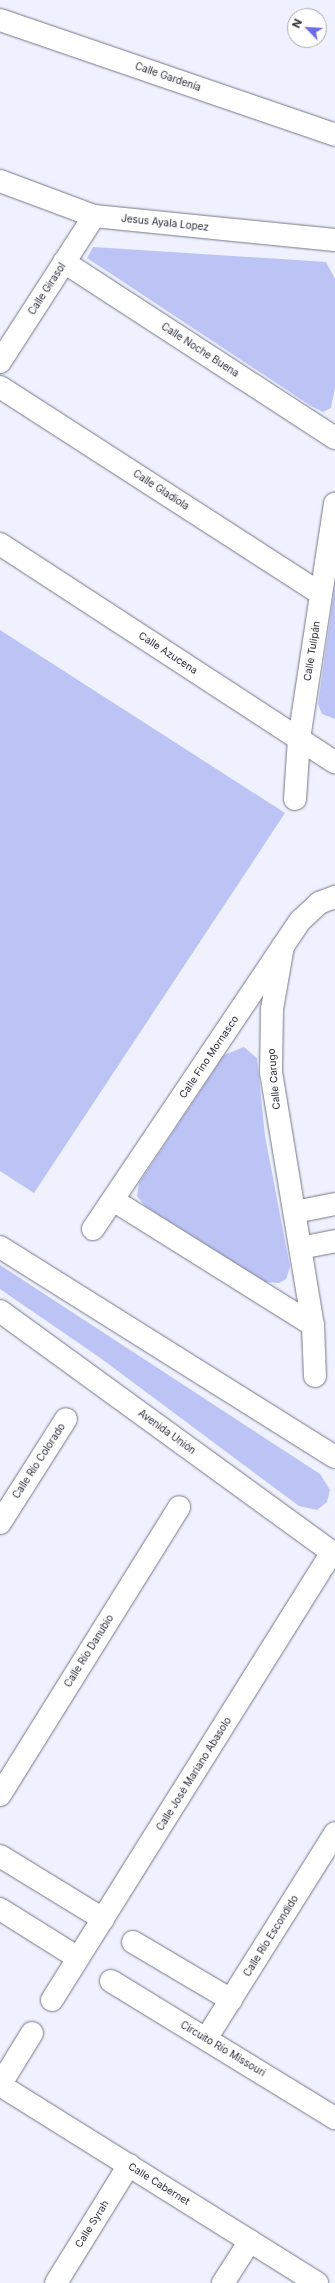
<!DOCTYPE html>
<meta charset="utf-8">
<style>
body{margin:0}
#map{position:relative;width:335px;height:2283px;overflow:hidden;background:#eff1fe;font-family:Inter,sans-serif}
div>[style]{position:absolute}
.green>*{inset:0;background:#bcc3f5}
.roads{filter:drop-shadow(0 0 1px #747789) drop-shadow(0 0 1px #747789)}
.minor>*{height:22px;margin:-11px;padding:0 11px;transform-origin:11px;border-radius:11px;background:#fff}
.tertiary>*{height:22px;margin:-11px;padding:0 11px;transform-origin:11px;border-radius:11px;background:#fff}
span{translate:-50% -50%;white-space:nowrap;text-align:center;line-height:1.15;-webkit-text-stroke:4px #fff;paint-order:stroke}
.street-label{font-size:10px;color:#292a32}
.north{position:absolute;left:287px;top:8px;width:40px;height:40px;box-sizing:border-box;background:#fff;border:1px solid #a9aaad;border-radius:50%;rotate:295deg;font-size:11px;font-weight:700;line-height:16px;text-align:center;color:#292a32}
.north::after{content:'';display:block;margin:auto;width:14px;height:18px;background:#6b6de7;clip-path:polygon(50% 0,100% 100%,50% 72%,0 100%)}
</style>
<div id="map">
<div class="green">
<div style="clip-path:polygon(93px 247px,326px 262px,335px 279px,335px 387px,331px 408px,323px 412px,311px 406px,87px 258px)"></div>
<div style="clip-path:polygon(335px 586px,335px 719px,322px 714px,318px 704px)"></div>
<div style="clip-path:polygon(0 630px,285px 813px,34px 1193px,0 1171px)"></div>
<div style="clip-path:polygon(244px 1047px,257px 1058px,265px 1136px,290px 1267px,286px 1279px,279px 1283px,266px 1282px,145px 1206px,137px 1196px,139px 1183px,224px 1055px)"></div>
<div style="clip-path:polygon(0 1265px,320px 1474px,330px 1490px,327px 1502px,317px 1510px,299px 1506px,99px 1357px,0 1289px)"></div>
</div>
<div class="roads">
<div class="minor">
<div style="left:0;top:20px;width:354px;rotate:18.9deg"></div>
<div style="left:0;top:181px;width:100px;rotate:20.4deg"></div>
<div style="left:94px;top:216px;width:242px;rotate:5.7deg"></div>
<div style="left:64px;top:262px;width:323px;rotate:33deg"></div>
<div style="left:0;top:362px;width:174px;rotate:-57.2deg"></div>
<div style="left:0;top:387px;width:382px;rotate:32.8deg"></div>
<div style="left:0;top:544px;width:400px;rotate:33.1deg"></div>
<div style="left:295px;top:799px;width:60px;rotate:-86.2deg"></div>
<div style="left:299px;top:739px;width:238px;rotate:-81.3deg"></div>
<div style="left:283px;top:946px;width:64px;rotate:99.9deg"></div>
<div style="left:272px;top:1009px;width:63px;rotate:90.9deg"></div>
<div style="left:271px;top:1072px;width:256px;rotate:80.6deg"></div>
<div style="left:313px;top:1325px;width:51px;rotate:87.8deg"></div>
<div style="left:113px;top:1200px;width:236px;rotate:32deg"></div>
<div style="left:295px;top:1212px;width:41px;rotate:-11.3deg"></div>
<div style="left:93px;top:1229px;width:372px;rotate:-56.1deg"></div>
<div style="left:301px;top:920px;width:25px;rotate:-43deg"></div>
<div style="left:319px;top:903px;width:17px;rotate:-21deg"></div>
<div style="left:300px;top:1248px;width:36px;rotate:-11deg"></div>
<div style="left:0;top:1523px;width:123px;rotate:-57.6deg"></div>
<div style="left:0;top:1795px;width:339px;rotate:-58.1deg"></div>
<div style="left:0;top:1856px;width:121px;rotate:31.5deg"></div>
<div style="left:0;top:1909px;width:92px;rotate:32.1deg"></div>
<div style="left:133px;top:1942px;width:114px;rotate:30.6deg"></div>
<div style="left:111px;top:1981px;width:263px;rotate:31.5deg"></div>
<div style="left:52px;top:2000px;width:528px;rotate:-57.99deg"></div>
<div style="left:206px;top:2039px;width:243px;rotate:-57.9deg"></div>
<div style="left:0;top:2085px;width:374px;rotate:32deg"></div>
<div style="left:0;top:2085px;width:61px;rotate:-58.4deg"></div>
<div style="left:56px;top:2283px;width:139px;rotate:-58.3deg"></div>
<div style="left:223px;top:2283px;width:50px;rotate:-57.3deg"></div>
</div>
<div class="tertiary">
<div style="left:0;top:1247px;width:395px;rotate:32.1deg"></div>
<div style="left:0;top:1311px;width:414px;rotate:36deg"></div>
</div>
</div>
<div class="street-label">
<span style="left:168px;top:77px;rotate:19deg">Calle Gardenía</span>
<span style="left:165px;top:223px;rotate:6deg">Jesus Ayala Lopez</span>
<span style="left:47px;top:289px;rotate:-57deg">Calle Girasol</span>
<span style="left:200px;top:350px;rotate:33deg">Calle Noche Buena</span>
<span style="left:161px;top:490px;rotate:33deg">Calle Gladiola</span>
<span style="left:312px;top:651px;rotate:-81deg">Calle Tulipán</span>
<span style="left:168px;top:653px;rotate:33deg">Calle Azucena</span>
<span style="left:209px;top:1057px;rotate:-56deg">Calle Fino Mornasco</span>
<span style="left:274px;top:1079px;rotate:-95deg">Calle Carugo</span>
<span style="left:167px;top:1432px;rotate:36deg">Avenida Unión</span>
<span style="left:39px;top:1461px;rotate:-57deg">Calle Río Colorado</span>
<span style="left:89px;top:1651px;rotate:-58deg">Calle Río Danubio</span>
<span style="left:194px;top:1774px;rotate:-58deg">Calle José Mariano Abasolo</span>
<span style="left:271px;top:1936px;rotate:-58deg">Calle Río Escondido</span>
<span style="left:223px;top:2049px;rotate:31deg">Circuito Río Missouri</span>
<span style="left:159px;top:2184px;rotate:32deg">Calle Cabernet</span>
<span style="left:92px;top:2224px;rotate:-58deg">Calle Syrah</span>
</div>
<div class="north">N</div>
</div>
